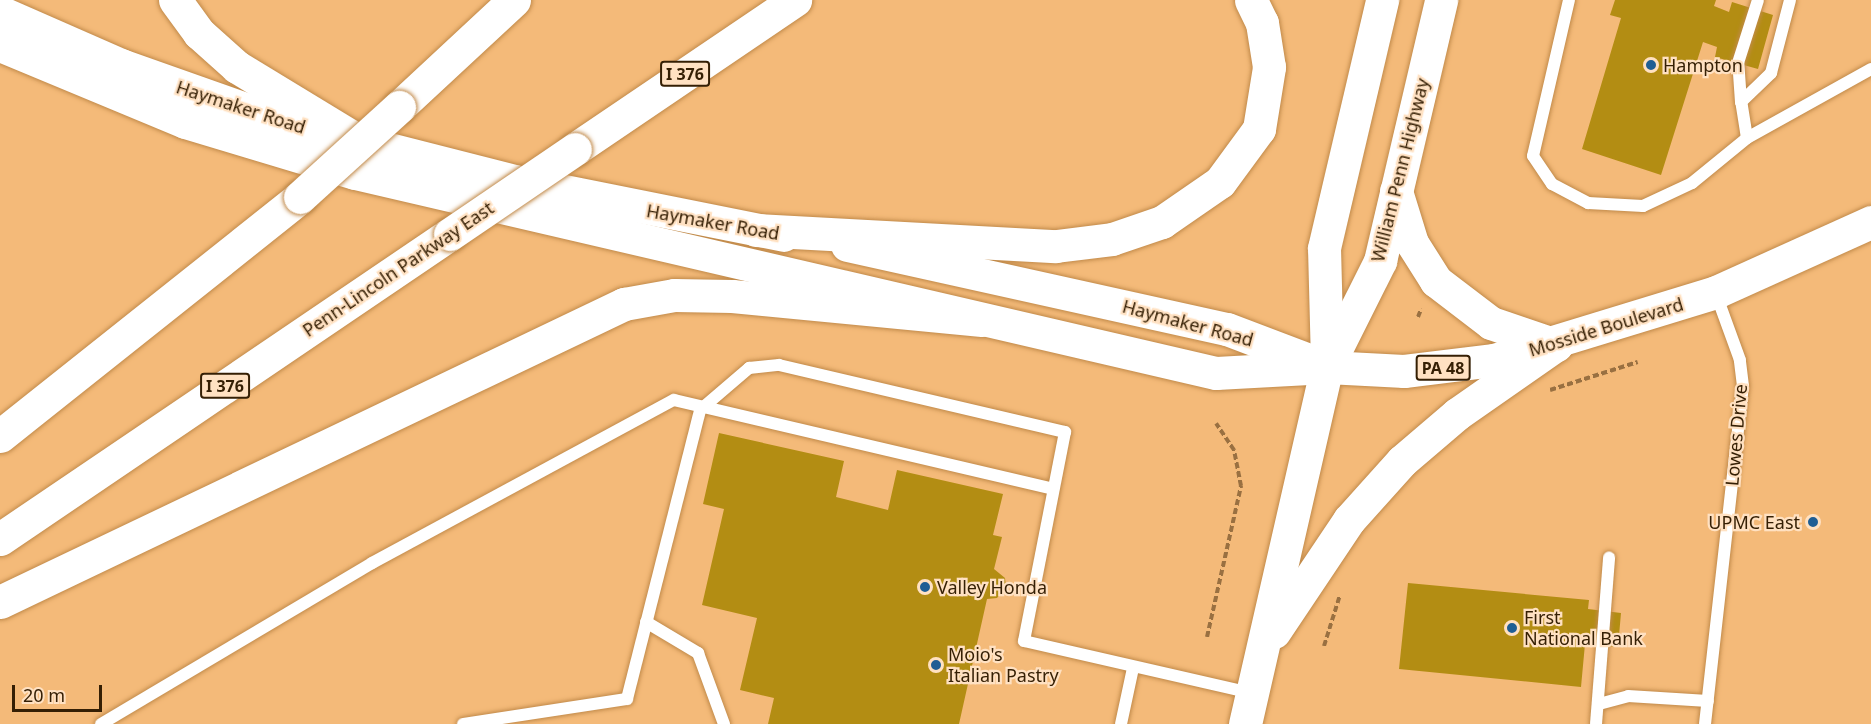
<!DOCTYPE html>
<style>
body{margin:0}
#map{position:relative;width:1871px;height:724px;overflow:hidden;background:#f4ba79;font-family:"Noto Sans",sans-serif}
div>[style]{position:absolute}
.building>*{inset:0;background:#b38d13}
.path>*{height:4px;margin-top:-2px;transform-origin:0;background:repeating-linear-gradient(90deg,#997041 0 6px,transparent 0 9px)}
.roads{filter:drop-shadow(0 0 2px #c18a4a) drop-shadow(0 0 2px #c18a4a)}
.service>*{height:12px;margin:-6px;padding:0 6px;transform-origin:6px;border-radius:6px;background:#fff}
.primary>*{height:33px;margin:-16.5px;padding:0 16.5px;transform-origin:16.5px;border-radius:16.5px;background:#fff}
.trunk>*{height:33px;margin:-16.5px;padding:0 16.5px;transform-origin:16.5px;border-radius:16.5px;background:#fff}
.motorway>*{height:33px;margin:-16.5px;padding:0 16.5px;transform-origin:16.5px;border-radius:16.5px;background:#fff}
.bridges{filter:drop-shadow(0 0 2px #c18a4a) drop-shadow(0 0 2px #c18a4a)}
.motorway-bridge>*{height:33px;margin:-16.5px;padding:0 16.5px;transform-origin:16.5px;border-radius:16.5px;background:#fff}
.dots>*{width:16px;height:16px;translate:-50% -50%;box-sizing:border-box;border:3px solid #ffe1c2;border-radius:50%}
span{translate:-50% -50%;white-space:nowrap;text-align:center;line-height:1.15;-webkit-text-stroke:4.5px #ffe1c2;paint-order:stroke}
.shield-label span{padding:2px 4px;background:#ffe1c2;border:2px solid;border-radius:4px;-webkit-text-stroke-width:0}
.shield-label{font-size:16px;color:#351f04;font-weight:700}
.poi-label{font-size:18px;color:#351f04}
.left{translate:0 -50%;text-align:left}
.right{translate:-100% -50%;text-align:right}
.street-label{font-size:18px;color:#351f04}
.scale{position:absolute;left:12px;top:685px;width:90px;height:27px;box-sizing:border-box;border:3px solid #351f04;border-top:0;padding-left:8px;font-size:18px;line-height:21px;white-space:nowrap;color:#351f04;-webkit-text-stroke:4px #ffe1c2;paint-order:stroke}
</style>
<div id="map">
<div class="building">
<div style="clip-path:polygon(1615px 0,1716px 0,1714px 6px,1729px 12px,1732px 2px,1773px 15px,1758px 69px,1715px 57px,1717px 47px,1703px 42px,1661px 175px,1582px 149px,1621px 18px,1610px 15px)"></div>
<div style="clip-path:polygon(719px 433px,844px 461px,836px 497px,888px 510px,897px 470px,1003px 494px,993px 535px,1002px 537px,994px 569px,1005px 578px,1006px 587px,997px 598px,987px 599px,959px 724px,768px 724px,774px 698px,740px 690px,757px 618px,702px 605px,724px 509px,703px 504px)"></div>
<div style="clip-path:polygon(1408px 583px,1589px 600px,1588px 609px,1621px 613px,1618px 647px,1585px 644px,1581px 687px,1399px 669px)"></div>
</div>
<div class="path">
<div style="left:1418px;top:317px;width:9px;rotate:-69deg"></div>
<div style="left:1550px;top:390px;width:92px;rotate:-17.7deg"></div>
<div style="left:1207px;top:637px;width:155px;rotate:-77.3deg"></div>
<div style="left:1241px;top:486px;width:37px;rotate:-101deg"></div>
<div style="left:1234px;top:450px;width:32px;rotate:-124deg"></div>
<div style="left:1324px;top:646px;width:53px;rotate:-72.6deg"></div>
</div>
<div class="roads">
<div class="service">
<div style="left:1569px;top:0;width:160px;rotate:103deg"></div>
<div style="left:1533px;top:156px;width:34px;rotate:56deg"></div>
<div style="left:1552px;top:184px;width:41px;rotate:27.8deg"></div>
<div style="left:1588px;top:203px;width:55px;rotate:3.1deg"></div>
<div style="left:1643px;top:206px;width:54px;rotate:-25.1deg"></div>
<div style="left:1692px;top:183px;width:71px;rotate:-39.3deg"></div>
<div style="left:1747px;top:138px;width:142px;rotate:-29.1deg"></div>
<div style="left:1741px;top:102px;width:39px;rotate:-94deg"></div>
<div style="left:1738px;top:63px;width:66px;rotate:-72.4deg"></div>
<div style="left:1747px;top:138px;width:36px;rotate:-99deg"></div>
<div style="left:1741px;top:102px;width:42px;rotate:-44deg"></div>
<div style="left:1771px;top:73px;width:75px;rotate:-75.4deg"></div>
<div style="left:646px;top:622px;width:61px;rotate:30.8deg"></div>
<div style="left:698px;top:653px;width:76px;rotate:69.9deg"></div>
<div style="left:1599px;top:704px;width:30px;rotate:-15deg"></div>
<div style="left:1628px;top:696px;width:80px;rotate:3.6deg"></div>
<div style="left:101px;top:724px;width:315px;rotate:-30.7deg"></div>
<div style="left:372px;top:563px;width:343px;rotate:-28.4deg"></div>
<div style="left:674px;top:400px;width:389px;rotate:13.2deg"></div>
<div style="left:463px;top:724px;width:166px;rotate:-8.7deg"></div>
<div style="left:627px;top:699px;width:298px;rotate:-75.8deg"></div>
<div style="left:700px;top:410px;width:65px;rotate:-40.6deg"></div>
<div style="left:749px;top:368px;width:30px;rotate:-6deg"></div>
<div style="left:779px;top:365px;width:294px;rotate:13.2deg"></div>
<div style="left:1065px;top:432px;width:213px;rotate:101.1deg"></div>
<div style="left:1024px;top:641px;width:233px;rotate:12.9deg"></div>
<div style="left:1121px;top:724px;width:57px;rotate:-77.9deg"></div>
<div style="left:1596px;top:724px;width:167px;rotate:-85.5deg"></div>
<div style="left:1705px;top:724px;width:340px;rotate:-83.6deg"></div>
<div style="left:1743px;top:386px;width:26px;rotate:-97deg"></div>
<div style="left:1740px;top:360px;width:70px;rotate:-110deg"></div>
</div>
<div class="primary">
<div style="left:0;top:12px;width:132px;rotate:23.7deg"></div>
<div style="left:121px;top:65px;width:168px;rotate:19.5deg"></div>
<div style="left:279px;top:121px;width:243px;rotate:14.3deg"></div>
<div style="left:514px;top:181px;width:275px;rotate:11.3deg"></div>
<div style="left:0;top:45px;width:200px;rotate:22.6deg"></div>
<div style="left:185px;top:122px;width:177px;rotate:16.7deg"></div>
<div style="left:355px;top:173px;width:884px;rotate:13.08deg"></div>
<div style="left:1216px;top:373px;width:111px;rotate:-3.1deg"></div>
<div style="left:1327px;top:367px;width:77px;rotate:3deg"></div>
<div style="left:1404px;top:371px;width:91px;rotate:-7deg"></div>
<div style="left:1494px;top:360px;width:232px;rotate:-17deg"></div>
<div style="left:1716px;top:292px;width:170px;rotate:-24.3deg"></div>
<div style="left:1396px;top:191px;width:54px;rotate:72.9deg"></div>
<div style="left:1412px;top:243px;width:45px;rotate:57.7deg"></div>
<div style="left:847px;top:245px;width:389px;rotate:12.5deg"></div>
<div style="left:1227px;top:329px;width:93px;rotate:20.8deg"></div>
</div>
<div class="trunk">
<div style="left:1436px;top:281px;width:69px;rotate:37.4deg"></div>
<div style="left:1491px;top:323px;width:69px;rotate:18.7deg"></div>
<div style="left:1327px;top:362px;width:114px;rotate:-91.5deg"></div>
<div style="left:1324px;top:248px;width:255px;rotate:-76.8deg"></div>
<div style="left:1274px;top:632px;width:135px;rotate:-56.2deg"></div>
<div style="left:1349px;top:520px;width:79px;rotate:-48.1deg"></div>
<div style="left:1402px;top:461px;width:72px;rotate:-40.5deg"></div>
<div style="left:1457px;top:414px;width:121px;rotate:-34.9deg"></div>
<div style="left:1245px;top:724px;width:366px;rotate:-77.1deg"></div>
<div style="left:1327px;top:367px;width:119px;rotate:-63.4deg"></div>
<div style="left:1380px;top:261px;width:268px;rotate:-76.8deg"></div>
</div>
<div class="motorway">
<div style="left:175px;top:0;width:41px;rotate:54deg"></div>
<div style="left:199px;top:33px;width:51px;rotate:41.8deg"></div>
<div style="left:237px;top:67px;width:146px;rotate:31.3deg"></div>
<div style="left:399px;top:107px;width:157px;rotate:-42.9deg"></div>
<div style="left:575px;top:149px;width:266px;rotate:-34.1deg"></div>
<div style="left:756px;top:230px;width:300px;rotate:3.1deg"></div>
<div style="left:1056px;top:246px;width:56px;rotate:-7.1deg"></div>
<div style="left:1112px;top:239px;width:53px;rotate:-18.8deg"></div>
<div style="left:1162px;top:222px;width:70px;rotate:-34.6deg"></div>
<div style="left:1220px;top:182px;width:66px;rotate:-53.7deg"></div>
<div style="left:1259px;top:129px;width:63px;rotate:-80.8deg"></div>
<div style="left:1269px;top:67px;width:45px;rotate:-99deg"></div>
<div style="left:1262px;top:23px;width:25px;rotate:-116deg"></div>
<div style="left:0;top:436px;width:384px;rotate:-38.5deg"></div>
<div style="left:0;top:539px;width:544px;rotate:-34.13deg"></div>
<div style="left:0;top:602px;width:692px;rotate:-25.53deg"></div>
<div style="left:624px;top:304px;width:51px;rotate:-10.2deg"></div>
<div style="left:674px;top:295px;width:58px;rotate:1deg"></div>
<div style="left:732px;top:296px;width:251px;rotate:5.5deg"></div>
</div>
</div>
<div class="bridges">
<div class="motorway-bridge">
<div style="left:300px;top:197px;width:134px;rotate:-42.3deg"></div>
<div style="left:450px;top:234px;width:151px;rotate:-34.2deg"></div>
</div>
</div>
<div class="dots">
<div style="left:1651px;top:65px;background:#1f5e94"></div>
<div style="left:1813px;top:522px;background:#1f5e94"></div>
<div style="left:925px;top:587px;background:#1f5e94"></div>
<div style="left:1512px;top:628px;background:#1f5e94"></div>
<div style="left:936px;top:665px;background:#1f5e94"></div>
</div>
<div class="shield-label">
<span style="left:685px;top:74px">I 376</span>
<span style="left:1443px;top:368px">PA 48</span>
<span style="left:225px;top:386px">I 376</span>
</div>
<div class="poi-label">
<span class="left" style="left:1663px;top:65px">Hampton</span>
<span class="right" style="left:1800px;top:522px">UPMC East</span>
<span class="left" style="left:937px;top:587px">Valley Honda</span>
<span class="left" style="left:1524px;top:628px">First<br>National Bank</span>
<span class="left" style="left:948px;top:665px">Moio's<br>Italian Pastry</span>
</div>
<div class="street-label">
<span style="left:241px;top:107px;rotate:18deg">Haymaker Road</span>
<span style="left:1400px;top:170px;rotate:-76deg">William Penn Highway</span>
<span style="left:713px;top:222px;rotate:10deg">Haymaker Road</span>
<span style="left:398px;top:269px;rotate:-34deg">Penn-Lincoln Parkway East</span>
<span style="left:1188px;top:323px;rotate:15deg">Haymaker Road</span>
<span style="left:1606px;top:327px;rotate:-17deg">Mosside Boulevard</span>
<span style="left:1736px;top:435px;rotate:-85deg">Lowes Drive</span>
</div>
<div class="scale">20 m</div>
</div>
